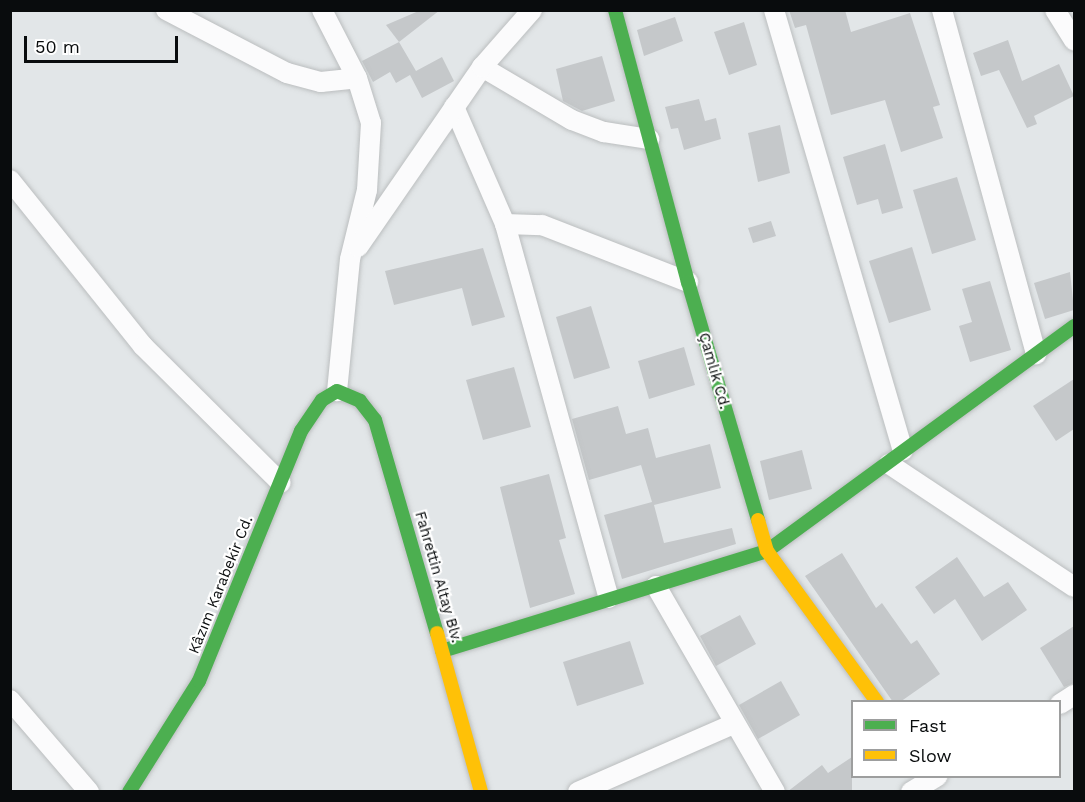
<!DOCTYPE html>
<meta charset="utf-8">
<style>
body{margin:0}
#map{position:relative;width:1085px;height:802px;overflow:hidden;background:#e2e6e8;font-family:"Work Sans",sans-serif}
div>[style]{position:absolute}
.building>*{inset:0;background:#c5c8ca}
.roads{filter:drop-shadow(0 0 2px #bbbebf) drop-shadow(0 0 2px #bbbebf)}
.street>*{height:20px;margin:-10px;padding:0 10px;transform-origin:10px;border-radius:10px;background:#fbfbfc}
.fast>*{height:14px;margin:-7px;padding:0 7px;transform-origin:7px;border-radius:7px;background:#4caf50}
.slow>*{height:14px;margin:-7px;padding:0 7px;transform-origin:7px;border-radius:7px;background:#ffc107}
span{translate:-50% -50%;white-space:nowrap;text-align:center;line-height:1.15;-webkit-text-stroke:4.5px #fff;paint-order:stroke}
.street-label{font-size:15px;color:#090c0d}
.frame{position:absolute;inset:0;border:12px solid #090c0d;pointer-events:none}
.legend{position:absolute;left:851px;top:700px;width:210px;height:78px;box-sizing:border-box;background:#fff;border:2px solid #9d9e9e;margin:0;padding:8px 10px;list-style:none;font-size:18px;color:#090c0d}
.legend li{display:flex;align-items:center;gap:12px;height:30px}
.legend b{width:30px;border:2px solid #9d9e9e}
.scale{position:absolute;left:24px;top:36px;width:154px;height:27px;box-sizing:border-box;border:3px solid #090c0d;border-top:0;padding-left:8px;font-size:18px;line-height:21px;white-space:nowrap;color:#090c0d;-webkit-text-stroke:4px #fff;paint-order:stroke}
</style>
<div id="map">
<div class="building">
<div style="clip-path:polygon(421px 10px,440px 10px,399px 42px,386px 25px)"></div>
<div style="clip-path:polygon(789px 10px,845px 10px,851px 32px,910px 13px,940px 105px,933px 107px,943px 138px,901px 152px,885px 100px,831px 115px,806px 25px,795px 28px)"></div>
<div style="clip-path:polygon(675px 17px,683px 41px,644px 56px,637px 30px)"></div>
<div style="clip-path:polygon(744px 22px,757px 65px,729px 75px,714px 32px)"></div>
<div style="clip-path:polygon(1008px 40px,1022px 81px,1059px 64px,1074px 96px,1034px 116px,1037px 124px,1027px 128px,999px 70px,981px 76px,973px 53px)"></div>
<div style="clip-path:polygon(399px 42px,416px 71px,442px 57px,454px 81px,422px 98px,410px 75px,396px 83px,390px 72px,373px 82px,362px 61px)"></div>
<div style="clip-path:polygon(602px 56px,615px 101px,582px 111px,563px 101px,556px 69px)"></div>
<div style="clip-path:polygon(699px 99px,705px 121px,716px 118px,721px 139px,684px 150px,678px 128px,671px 129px,665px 107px)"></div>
<div style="clip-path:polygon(780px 125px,790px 173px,758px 182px,748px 133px)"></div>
<div style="clip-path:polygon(885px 144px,903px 208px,882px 214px,878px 199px,857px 205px,843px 157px)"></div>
<div style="clip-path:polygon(957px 177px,976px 240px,932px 254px,913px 190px)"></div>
<div style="clip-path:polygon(771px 221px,776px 236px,753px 243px,748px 228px)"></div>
<div style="clip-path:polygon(912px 247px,931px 310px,889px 323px,869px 261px)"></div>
<div style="clip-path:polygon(483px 248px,505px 317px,472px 326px,462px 288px,394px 305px,385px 271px)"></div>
<div style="clip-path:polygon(1070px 272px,1074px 310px,1045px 319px,1034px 283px)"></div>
<div style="clip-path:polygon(990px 281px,1011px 350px,970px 362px,959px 326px,972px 322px,962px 289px)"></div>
<div style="clip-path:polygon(591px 306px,610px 368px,574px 379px,556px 317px)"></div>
<div style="clip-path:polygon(684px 347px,695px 385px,649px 399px,638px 361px)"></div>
<div style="clip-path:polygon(514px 367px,531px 427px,483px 440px,466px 380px)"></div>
<div style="clip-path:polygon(1074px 379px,1074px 429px,1056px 441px,1033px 406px)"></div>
<div style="clip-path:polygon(618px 406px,626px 434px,648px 428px,656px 458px,710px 444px,721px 488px,654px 505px,664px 543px,732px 528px,736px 544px,622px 579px,604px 515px,652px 502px,641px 465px,589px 480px,572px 419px)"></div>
<div style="clip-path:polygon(802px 450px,812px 489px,769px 500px,760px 461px)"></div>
<div style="clip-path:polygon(549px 474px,566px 538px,559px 540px,575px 594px,530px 608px,500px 487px)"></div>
<div style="clip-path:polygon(842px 553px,876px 608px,882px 603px,911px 644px,917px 640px,940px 674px,900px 702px,893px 702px,805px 576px)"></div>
<div style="clip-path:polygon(957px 557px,984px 597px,1008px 582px,1027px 610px,982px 641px,955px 599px,934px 614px,915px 587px)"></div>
<div style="clip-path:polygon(740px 615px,756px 644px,716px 666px,700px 636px)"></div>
<div style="clip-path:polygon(1074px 626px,1074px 683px,1064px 687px,1040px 648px)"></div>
<div style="clip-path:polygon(630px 641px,644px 684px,577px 706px,563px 662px)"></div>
<div style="clip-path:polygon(781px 681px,800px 715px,758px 739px,739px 705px)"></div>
<div style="clip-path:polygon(852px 757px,852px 792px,787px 792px,822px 765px,828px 773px)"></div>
</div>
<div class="roads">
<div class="street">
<div style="left:166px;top:10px;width:136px;rotate:27.5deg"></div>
<div style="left:287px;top:73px;width:35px;rotate:15deg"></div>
<div style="left:321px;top:82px;width:36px;rotate:-6deg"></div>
<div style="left:322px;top:10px;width:76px;rotate:62.8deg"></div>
<div style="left:357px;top:78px;width:47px;rotate:72.7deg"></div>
<div style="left:371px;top:123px;width:67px;rotate:93.4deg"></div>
<div style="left:367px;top:190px;width:71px;rotate:103.8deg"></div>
<div style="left:350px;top:259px;width:133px;rotate:95.6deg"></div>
<div style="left:774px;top:10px;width:459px;rotate:73.7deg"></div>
<div style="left:942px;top:10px;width:357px;rotate:74.7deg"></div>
<div style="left:1055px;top:10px;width:36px;rotate:58deg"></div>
<div style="left:482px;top:67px;width:104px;rotate:30.5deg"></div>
<div style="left:572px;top:120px;width:34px;rotate:21deg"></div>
<div style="left:604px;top:132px;width:46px;rotate:8.8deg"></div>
<div style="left:454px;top:107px;width:128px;rotate:66.4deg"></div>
<div style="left:505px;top:224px;width:388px;rotate:74.5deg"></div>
<div style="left:10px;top:180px;width:213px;rotate:51.3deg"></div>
<div style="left:143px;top:346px;width:194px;rotate:44.8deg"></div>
<div style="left:505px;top:224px;width:37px;rotate:2deg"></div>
<div style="left:542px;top:225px;width:157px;rotate:21.3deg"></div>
<div style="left:358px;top:247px;width:219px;rotate:-55.4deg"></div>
<div style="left:482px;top:67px;width:76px;rotate:-48.7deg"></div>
<div style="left:889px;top:464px;width:222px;rotate:33.6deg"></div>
<div style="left:656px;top:586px;width:238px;rotate:60deg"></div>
<div style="left:10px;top:700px;width:121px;rotate:49.3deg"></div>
<div style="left:1060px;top:704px;width:17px;rotate:-33deg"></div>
<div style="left:578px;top:792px;width:170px;rotate:-23.6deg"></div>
<div style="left:911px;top:792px;width:31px;rotate:-31deg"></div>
</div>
<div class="fast">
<div style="left:615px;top:10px;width:282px;rotate:75deg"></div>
<div style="left:688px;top:282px;width:248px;rotate:73.6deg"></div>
<div style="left:442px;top:651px;width:340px;rotate:-17.1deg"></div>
<div style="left:767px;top:551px;width:381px;rotate:-36.2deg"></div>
<div style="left:129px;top:792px;width:131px;rotate:-57.8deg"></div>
<div style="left:199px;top:681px;width:270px;rotate:-67.8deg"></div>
<div style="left:301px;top:431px;width:37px;rotate:-56deg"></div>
<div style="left:322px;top:400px;width:17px;rotate:-31deg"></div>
<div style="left:337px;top:391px;width:25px;rotate:23deg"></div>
<div style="left:360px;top:401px;width:24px;rotate:52deg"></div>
<div style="left:375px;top:420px;width:222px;rotate:73.8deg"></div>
</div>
<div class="slow">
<div style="left:758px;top:520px;width:32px;rotate:74deg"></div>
<div style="left:767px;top:551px;width:187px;rotate:53.9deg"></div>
<div style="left:437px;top:633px;width:165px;rotate:74.5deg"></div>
</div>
</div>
<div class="street-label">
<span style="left:714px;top:371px;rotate:74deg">Çamlık Cd.</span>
<span style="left:438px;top:577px;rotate:74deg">Fahrettin Altay Blv.</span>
<span style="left:221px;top:585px;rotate:-68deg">Kâzım Karabekir Cd.</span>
</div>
<div class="frame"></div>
<ul class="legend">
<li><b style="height:8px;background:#4caf50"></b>Fast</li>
<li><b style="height:8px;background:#ffc107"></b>Slow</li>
</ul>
<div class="scale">50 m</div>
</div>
